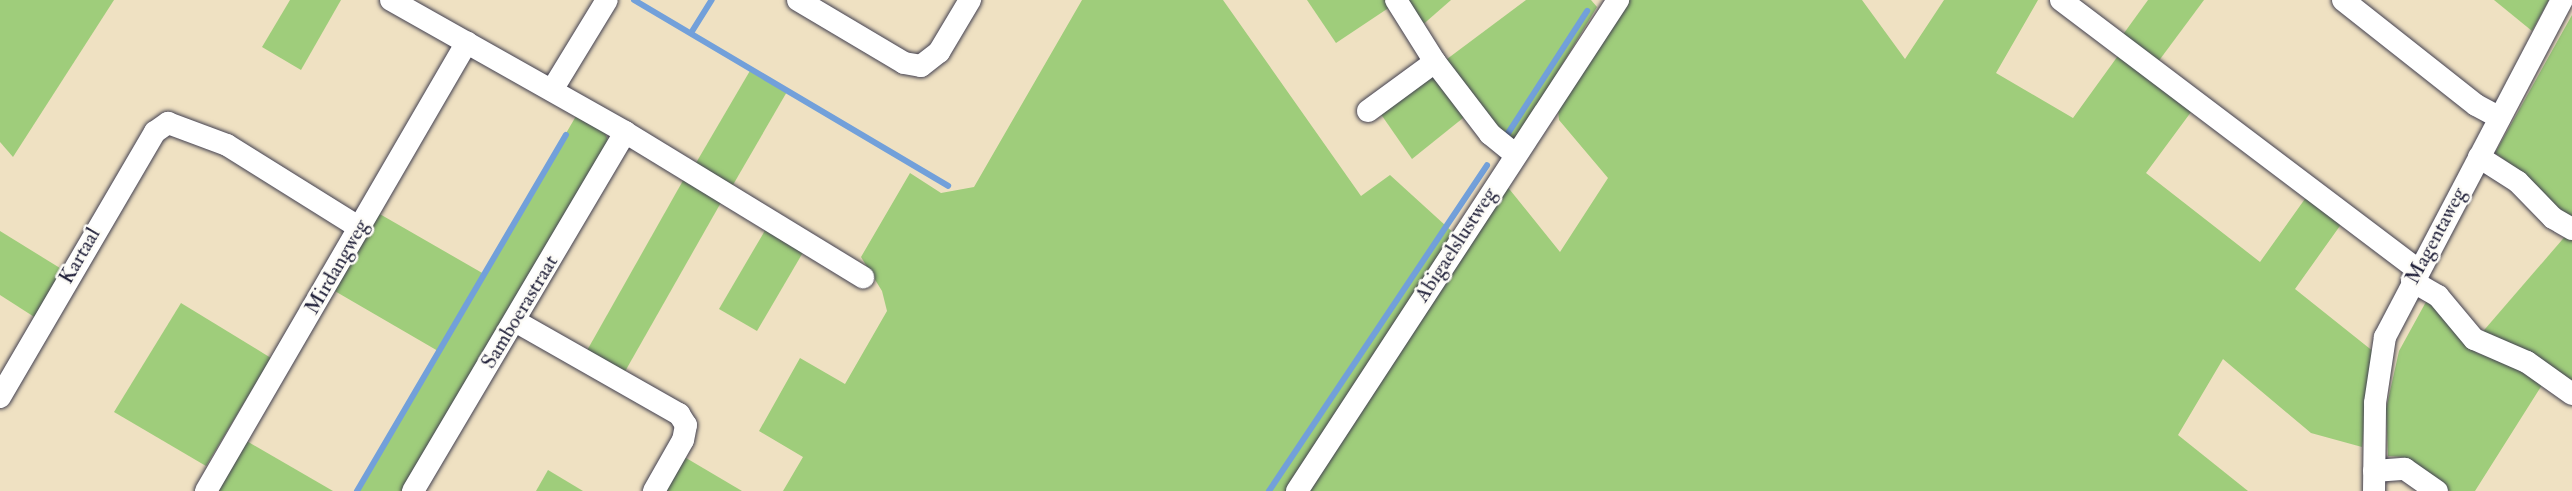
<!DOCTYPE html>
<style>
body{margin:0}
#map{position:relative;width:2572px;height:491px;overflow:hidden;background:#efe1c2;font-family:"IM FELL Double Pica",serif}
div>[style]{position:absolute}
.green>*{inset:0;background:#9fcd7b}
.stream>*{height:6px;margin:-3px;padding:0 3px;transform-origin:3px;border-radius:3px;background:#72a0da}
.roads{filter:drop-shadow(0 0 2px #413f4f) drop-shadow(0 0 2px #413f4f)}
.minor>*{height:22px;margin:-11px;padding:0 11px;transform-origin:11px;border-radius:11px;background:#fff}
span{translate:-50% -50%;white-space:nowrap;text-align:center;line-height:1.15;-webkit-text-stroke:5px #fdfcf7;paint-order:stroke}
.street-label{font-size:21px;color:#22223b}
</style>
<div id="map">
<div class="green">
<div style="clip-path:polygon(0 0,114px 0,13px 157px,0 142px)"></div>
<div style="clip-path:polygon(290px 0,341px 0,301px 70px,262px 47px)"></div>
<div style="clip-path:polygon(1082px 0,1223px 0,1361px 196px,1390px 175px,1457px 236px,1290px 491px,783px 491px,803px 457px,759px 431px,800px 358px,845px 384px,887px 311px,882px 291px,861px 257px,910px 173px,941px 193px,974px 187px)"></div>
<div style="clip-path:polygon(1307px 0,1390px 0,1393px 5px,1336px 43px)"></div>
<div style="clip-path:polygon(1401px 0,1451px 0,1419px 28px)"></div>
<div style="clip-path:polygon(1526px 0,1591px 0,1597px 7px,1516px 141px,1495px 128px,1443px 62px)"></div>
<div style="clip-path:polygon(1626px 0,1862px 0,1905px 59px,1944px 0,2038px 0,1996px 73px,2073px 118px,2120px 53px,2194px 108px,2146px 173px,2260px 262px,2307px 196px,2342px 223px,2295px 289px,2374px 352px,2362px 447px,2311px 433px,2223px 359px,2178px 435px,2248px 491px,1306px 491px,1506px 185px,1560px 252px,1608px 178px,1559px 120px,1558px 109px)"></div>
<div style="clip-path:polygon(2148px 0,2204px 0,2155px 66px,2119px 40px)"></div>
<div style="clip-path:polygon(2494px 0,2549px 0,2532px 31px)"></div>
<div style="clip-path:polygon(2572px 15px,2572px 218px,2554px 209px,2526px 175px,2495px 153px)"></div>
<div style="clip-path:polygon(751px 69px,788px 90px,730px 190px,693px 168px)"></div>
<div style="clip-path:polygon(1434px 71px,1468px 114px,1412px 159px,1378px 110px)"></div>
<div style="clip-path:polygon(579px 111px,605px 132px,608px 141px,404px 491px,357px 491px,438px 351px,333px 290px,378px 213px,484px 274px)"></div>
<div style="clip-path:polygon(685px 177px,723px 199px,623px 375px,585px 354px)"></div>
<div style="clip-path:polygon(767px 227px,805px 249px,757px 331px,719px 309px)"></div>
<div style="clip-path:polygon(0 231px,68px 273px,39px 320px,0 295px)"></div>
<div style="clip-path:polygon(2568px 233px,2572px 235px,2572px 388px,2479px 336px)"></div>
<div style="clip-path:polygon(2427px 300px,2477px 353px,2518px 367px,2542px 385px,2475px 491px,2450px 491px,2402px 457px,2388px 456px,2386px 409px,2399px 351px)"></div>
<div style="clip-path:polygon(181px 303px,271px 358px,206px 466px,114px 412px)"></div>
<div style="clip-path:polygon(245px 440px,333px 491px,215px 491px)"></div>
<div style="clip-path:polygon(681px 455px,742px 491px,661px 491px)"></div>
<div style="clip-path:polygon(548px 470px,583px 491px,536px 491px)"></div>
</div>
<div class="stream">
<div style="left:634px;top:0;width:365px;rotate:30.6deg"></div>
<div style="left:691px;top:33px;width:39px;rotate:-58deg"></div>
<div style="left:1503px;top:141px;width:155px;rotate:-57.1deg"></div>
<div style="left:357px;top:491px;width:413px;rotate:-59.6deg"></div>
<div style="left:1269px;top:491px;width:392px;rotate:-56.2deg"></div>
</div>
<div class="roads">
<div class="minor">
<div style="left:391px;top:0;width:269px;rotate:29.4deg"></div>
<div style="left:625px;top:132px;width:279px;rotate:31.4deg"></div>
<div style="left:798px;top:0;width:123px;rotate:30.7deg"></div>
<div style="left:904px;top:63px;width:17px;rotate:10deg"></div>
<div style="left:921px;top:66px;width:23px;rotate:-38deg"></div>
<div style="left:939px;top:52px;width:61px;rotate:-59.2deg"></div>
<div style="left:1396px;top:0;width:73px;rotate:57.8deg"></div>
<div style="left:1435px;top:62px;width:91px;rotate:52.6deg"></div>
<div style="left:1490px;top:134px;width:32px;rotate:39deg"></div>
<div style="left:2061px;top:0;width:448px;rotate:37.1deg"></div>
<div style="left:2343px;top:0;width:169px;rotate:38.3deg"></div>
<div style="left:2476px;top:105px;width:27px;rotate:28deg"></div>
<div style="left:552px;top:90px;width:105px;rotate:-58.6deg"></div>
<div style="left:1368px;top:111px;width:83px;rotate:-36.2deg"></div>
<div style="left:2479px;top:157px;width:46px;rotate:32.7deg"></div>
<div style="left:2518px;top:182px;width:50px;rotate:45.8deg"></div>
<div style="left:2553px;top:218px;width:22px;rotate:30deg"></div>
<div style="left:2412px;top:281px;width:30px;rotate:30deg"></div>
<div style="left:2438px;top:296px;width:56px;rotate:50.1deg"></div>
<div style="left:2474px;top:339px;width:58px;rotate:23.5deg"></div>
<div style="left:2527px;top:362px;width:55px;rotate:35.4deg"></div>
<div style="left:515px;top:321px;width:189px;rotate:29.6deg"></div>
<div style="left:679px;top:414px;width:13px;rotate:58deg"></div>
<div style="left:686px;top:425px;width:15px;rotate:101deg"></div>
<div style="left:683px;top:440px;width:59px;rotate:119.6deg"></div>
<div style="left:0;top:397px;width:307px;rotate:-59.7deg"></div>
<div style="left:155px;top:132px;width:16px;rotate:-35deg"></div>
<div style="left:168px;top:123px;width:63px;rotate:20.4deg"></div>
<div style="left:227px;top:145px;width:157px;rotate:32deg"></div>
<div style="left:2374px;top:471px;width:31px;rotate:-4deg"></div>
<div style="left:2405px;top:469px;width:39px;rotate:35deg"></div>
<div style="left:206px;top:491px;width:519px;rotate:-59.83deg"></div>
<div style="left:413px;top:491px;width:417px;rotate:-59.4deg"></div>
<div style="left:1297px;top:491px;width:587px;rotate:-56.82deg"></div>
<div style="left:2374px;top:491px;width:88px;rotate:-89.3deg"></div>
<div style="left:2375px;top:403px;width:67px;rotate:-81.4deg"></div>
<div style="left:2385px;top:337px;width:381px;rotate:-62.3deg"></div>
</div>
</div>
<div class="street-label">
<span style="left:2436px;top:236px;rotate:-62deg">Magentaweg</span>
<span style="left:1456px;top:245px;rotate:-57deg">Abigaelslustweg</span>
<span style="left:80px;top:256px;rotate:-60deg">Kartaal</span>
<span style="left:337px;top:267px;rotate:-60deg">Mirdangweg</span>
<span style="left:520px;top:312px;rotate:-59deg">Samboerastraat</span>
</div>
</div>
